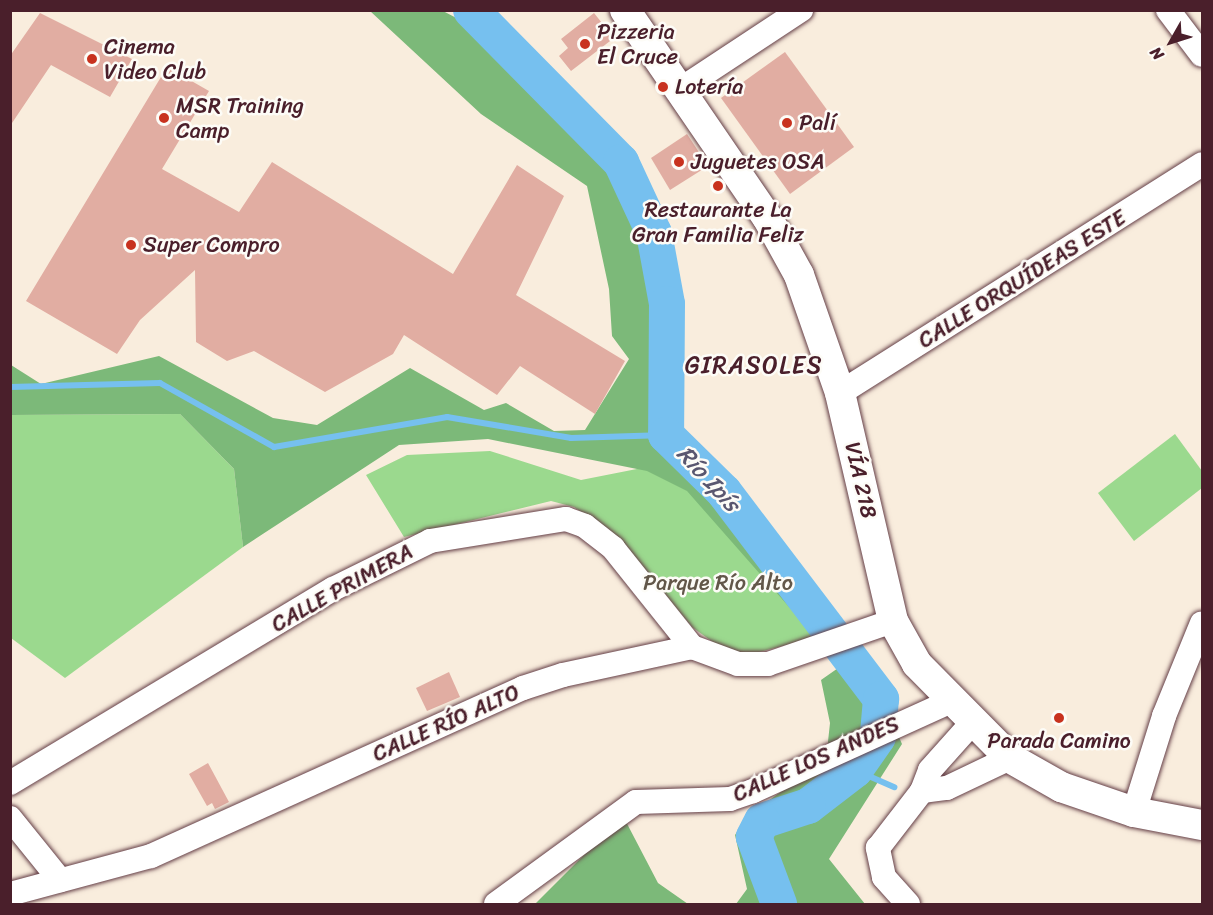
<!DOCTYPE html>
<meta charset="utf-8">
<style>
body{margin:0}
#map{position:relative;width:1213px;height:915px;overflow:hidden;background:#f9eddd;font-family:Sriracha,sans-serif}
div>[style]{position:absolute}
.green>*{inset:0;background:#9bd98e}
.forest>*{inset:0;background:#7cb979}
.stream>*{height:6px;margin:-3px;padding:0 3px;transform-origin:3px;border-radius:3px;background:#76c0ef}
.river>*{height:36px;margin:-18px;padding:0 18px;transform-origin:18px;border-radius:18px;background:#76c0ef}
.building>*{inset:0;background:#e1ada2}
.roads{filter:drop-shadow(0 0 2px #643e46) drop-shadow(0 0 2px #643e46)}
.minor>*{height:24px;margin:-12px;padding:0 12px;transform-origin:12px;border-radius:12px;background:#fff}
.major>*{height:30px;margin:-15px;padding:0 15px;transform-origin:15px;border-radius:15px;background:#fff}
.dots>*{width:16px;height:16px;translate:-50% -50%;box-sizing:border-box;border:3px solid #fdfcf7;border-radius:50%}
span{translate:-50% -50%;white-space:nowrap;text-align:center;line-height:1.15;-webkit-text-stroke:5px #fdfcf7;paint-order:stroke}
.poi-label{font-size:22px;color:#4a1f2b}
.left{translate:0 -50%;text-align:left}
.street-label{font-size:22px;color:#4a1f2b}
.park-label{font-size:22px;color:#625749}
.neighbourhood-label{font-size:24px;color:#4a1f2b;letter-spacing:1.5px}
.water-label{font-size:24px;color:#595770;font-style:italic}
.frame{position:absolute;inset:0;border:12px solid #4a1f2b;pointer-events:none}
.north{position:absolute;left:1141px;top:12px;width:60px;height:60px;-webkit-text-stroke:4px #fdfcf7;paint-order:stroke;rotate:231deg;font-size:16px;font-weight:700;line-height:24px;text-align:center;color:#4a1f2b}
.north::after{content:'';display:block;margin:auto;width:21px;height:27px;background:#4a1f2b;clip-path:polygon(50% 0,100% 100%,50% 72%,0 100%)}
</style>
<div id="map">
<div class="green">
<div style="clip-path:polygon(180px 414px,234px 469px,243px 547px,65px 678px,11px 638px,11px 415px)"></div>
<div style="clip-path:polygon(1175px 434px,1202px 471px,1202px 488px,1134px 541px,1098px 493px)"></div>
<div style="clip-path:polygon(490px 451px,581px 480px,652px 466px,681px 472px,822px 636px,743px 656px,717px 645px,692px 627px,619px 538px,574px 507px,551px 501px,404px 537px,366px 475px,407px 455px)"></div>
</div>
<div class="forest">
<div style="clip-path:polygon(370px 11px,443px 11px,512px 47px,621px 162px,654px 233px,667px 304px,660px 370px,679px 437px,719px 473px,799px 583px,841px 624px,811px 632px,687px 491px,647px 471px,488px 439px,399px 445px,243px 547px,234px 469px,180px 414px,11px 415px,11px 365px,41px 384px,159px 356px,273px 418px,317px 425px,410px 368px,484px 410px,506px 403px,554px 431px,585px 430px,629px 359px,612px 336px,609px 289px,587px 186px,481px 114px)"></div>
<div style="clip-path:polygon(861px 652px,902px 744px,829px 859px,865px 904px,736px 904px,747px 889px,735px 835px,748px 815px,826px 760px,830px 723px,821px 680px)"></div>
<div style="clip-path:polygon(623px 816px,658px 883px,688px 904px,535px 904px)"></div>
</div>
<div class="stream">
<div style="left:10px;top:387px;width:150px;rotate:-1.5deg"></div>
<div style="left:160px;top:383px;width:131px;rotate:29.3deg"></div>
<div style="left:274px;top:447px;width:176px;rotate:-9.8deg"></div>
<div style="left:447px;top:417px;width:126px;rotate:9.6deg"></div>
<div style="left:571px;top:438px;width:95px;rotate:-1.8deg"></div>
<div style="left:855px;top:770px;width:43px;rotate:23.6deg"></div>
</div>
<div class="river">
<div style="left:471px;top:10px;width:214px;rotate:45.4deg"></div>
<div style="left:621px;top:162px;width:78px;rotate:65.1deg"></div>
<div style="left:654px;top:233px;width:72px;rotate:79.6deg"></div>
<div style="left:667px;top:304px;width:131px;rotate:90.4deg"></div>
<div style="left:666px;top:435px;width:81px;rotate:44.5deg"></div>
<div style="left:724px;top:492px;width:260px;rotate:52.8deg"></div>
<div style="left:881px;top:699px;width:38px;rotate:95deg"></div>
<div style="left:878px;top:737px;width:40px;rotate:124.9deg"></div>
<div style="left:855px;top:770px;width:59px;rotate:142.5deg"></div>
<div style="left:808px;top:806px;width:48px;rotate:161.9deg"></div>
<div style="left:762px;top:821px;width:18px;rotate:117deg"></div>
<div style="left:754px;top:837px;width:72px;rotate:69.5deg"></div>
</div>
<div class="building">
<div style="clip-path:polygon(40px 13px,132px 59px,110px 97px,51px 65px,10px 126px,10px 56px)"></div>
<div style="clip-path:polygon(594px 13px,614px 38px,571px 71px,559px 56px,568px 48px,561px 39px)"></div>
<div style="clip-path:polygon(785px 52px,854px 147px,790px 194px,721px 98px)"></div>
<div style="clip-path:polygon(167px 67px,209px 91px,162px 169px,239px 212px,272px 162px,453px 274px,517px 165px,564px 196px,516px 295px,625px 361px,595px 414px,520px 366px,497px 395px,404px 335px,393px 354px,325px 392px,254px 351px,227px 361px,196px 342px,195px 270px,140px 320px,117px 354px,26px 301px)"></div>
<div style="clip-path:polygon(687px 134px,708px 166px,670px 190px,651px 158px)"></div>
<div style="clip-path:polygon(449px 672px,460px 697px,427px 711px,416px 688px)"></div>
<div style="clip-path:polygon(208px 763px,229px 802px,215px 809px,212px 803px,207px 806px,189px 774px)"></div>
</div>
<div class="roads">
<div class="minor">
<div style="left:1168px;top:10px;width:56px;rotate:52.9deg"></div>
<div style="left:681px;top:89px;width:144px;rotate:-33.4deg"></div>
<div style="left:840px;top:393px;width:428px;rotate:-32.3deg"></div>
<div style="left:10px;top:783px;width:377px;rotate:-31deg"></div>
<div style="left:333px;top:589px;width:108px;rotate:-26.3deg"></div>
<div style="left:430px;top:541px;width:138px;rotate:-9.2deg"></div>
<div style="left:566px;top:519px;width:20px;rotate:20deg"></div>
<div style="left:585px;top:526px;width:36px;rotate:38deg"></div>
<div style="left:613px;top:548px;width:127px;rotate:51.4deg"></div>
<div style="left:922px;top:791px;width:25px;rotate:-7deg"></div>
<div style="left:947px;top:788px;width:70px;rotate:-25.5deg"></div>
<div style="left:1134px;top:812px;width:101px;rotate:-72.6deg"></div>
<div style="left:1164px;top:716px;width:100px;rotate:-67.8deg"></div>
<div style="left:10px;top:818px;width:80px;rotate:51.1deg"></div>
<div style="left:10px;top:894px;width:146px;rotate:-15.1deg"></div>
<div style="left:151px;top:856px;width:408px;rotate:-24.3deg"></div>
<div style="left:523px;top:688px;width:42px;rotate:-18deg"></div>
<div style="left:563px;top:675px;width:132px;rotate:-12.2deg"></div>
<div style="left:692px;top:647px;width:49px;rotate:20.3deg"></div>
<div style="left:738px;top:664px;width:30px"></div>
<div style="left:768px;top:664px;width:132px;rotate:-19deg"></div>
<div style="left:496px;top:904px;width:173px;rotate:-36.1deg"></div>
<div style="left:636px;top:802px;width:94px;rotate:-1.8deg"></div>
<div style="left:730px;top:799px;width:24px;rotate:-19deg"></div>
<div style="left:753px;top:791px;width:217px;rotate:-24.4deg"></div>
<div style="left:908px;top:904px;width:36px;rotate:-132deg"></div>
<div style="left:884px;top:877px;width:30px;rotate:-102deg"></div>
<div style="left:878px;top:848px;width:72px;rotate:-52.3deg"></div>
<div style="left:922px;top:791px;width:22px;rotate:-69deg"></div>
<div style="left:930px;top:770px;width:63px;rotate:-48.2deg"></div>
</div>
<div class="major">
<div style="left:625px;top:10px;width:251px;rotate:55.6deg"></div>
<div style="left:767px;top:217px;width:66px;rotate:61.1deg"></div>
<div style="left:799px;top:275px;width:125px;rotate:70.8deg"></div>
<div style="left:840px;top:393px;width:234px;rotate:76.9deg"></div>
<div style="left:893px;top:621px;width:49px;rotate:60.8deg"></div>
<div style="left:917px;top:664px;width:132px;rotate:45.3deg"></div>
<div style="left:1010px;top:758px;width:59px;rotate:29.6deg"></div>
<div style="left:1061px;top:787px;width:77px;rotate:18.9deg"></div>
<div style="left:1134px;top:812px;width:69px;rotate:10.8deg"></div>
</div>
</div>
<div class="dots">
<div style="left:585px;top:44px;background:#c8321e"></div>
<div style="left:92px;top:59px;background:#c8321e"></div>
<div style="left:663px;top:87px;background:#c8321e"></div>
<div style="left:164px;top:118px;background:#c8321e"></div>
<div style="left:787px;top:123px;background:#c8321e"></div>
<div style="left:679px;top:162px;background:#c8321e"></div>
<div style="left:718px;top:186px;background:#c8321e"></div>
<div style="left:131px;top:245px;background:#c8321e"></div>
<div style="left:1059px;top:718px;background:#c8321e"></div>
</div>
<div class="poi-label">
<span class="left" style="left:597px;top:44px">Pizzeria<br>El Cruce</span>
<span class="left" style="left:104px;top:59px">Cinema<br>Video Club</span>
<span class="left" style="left:675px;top:87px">Lotería</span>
<span class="left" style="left:176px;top:118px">MSR Training<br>Camp</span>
<span class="left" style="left:799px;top:123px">Palí</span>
<span class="left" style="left:691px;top:162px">Juguetes OSA</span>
<span style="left:718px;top:222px">Restaurante La<br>Gran Familia Feliz</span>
<span class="left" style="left:143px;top:245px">Super Compro</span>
<span style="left:1059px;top:741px">Parada Camino</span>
</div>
<div class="street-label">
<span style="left:1022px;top:279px;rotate:-32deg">CALLE ORQUÍDEAS ESTE</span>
<span style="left:861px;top:480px;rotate:77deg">VÍA 218</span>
<span style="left:342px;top:588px;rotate:-29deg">CALLE PRIMERA</span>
<span style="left:446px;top:723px;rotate:-24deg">CALLE RÍO ALTO</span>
<span style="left:816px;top:759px;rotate:-24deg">CALLE LOS ANDES</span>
</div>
<div class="park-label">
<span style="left:718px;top:583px">Parque Río Alto</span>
</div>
<div class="neighbourhood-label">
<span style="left:754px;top:366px">GIRASOLES</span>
</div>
<div class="water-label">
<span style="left:708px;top:479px;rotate:47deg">Río Ipís</span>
</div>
<div class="frame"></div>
<div class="north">N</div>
</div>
